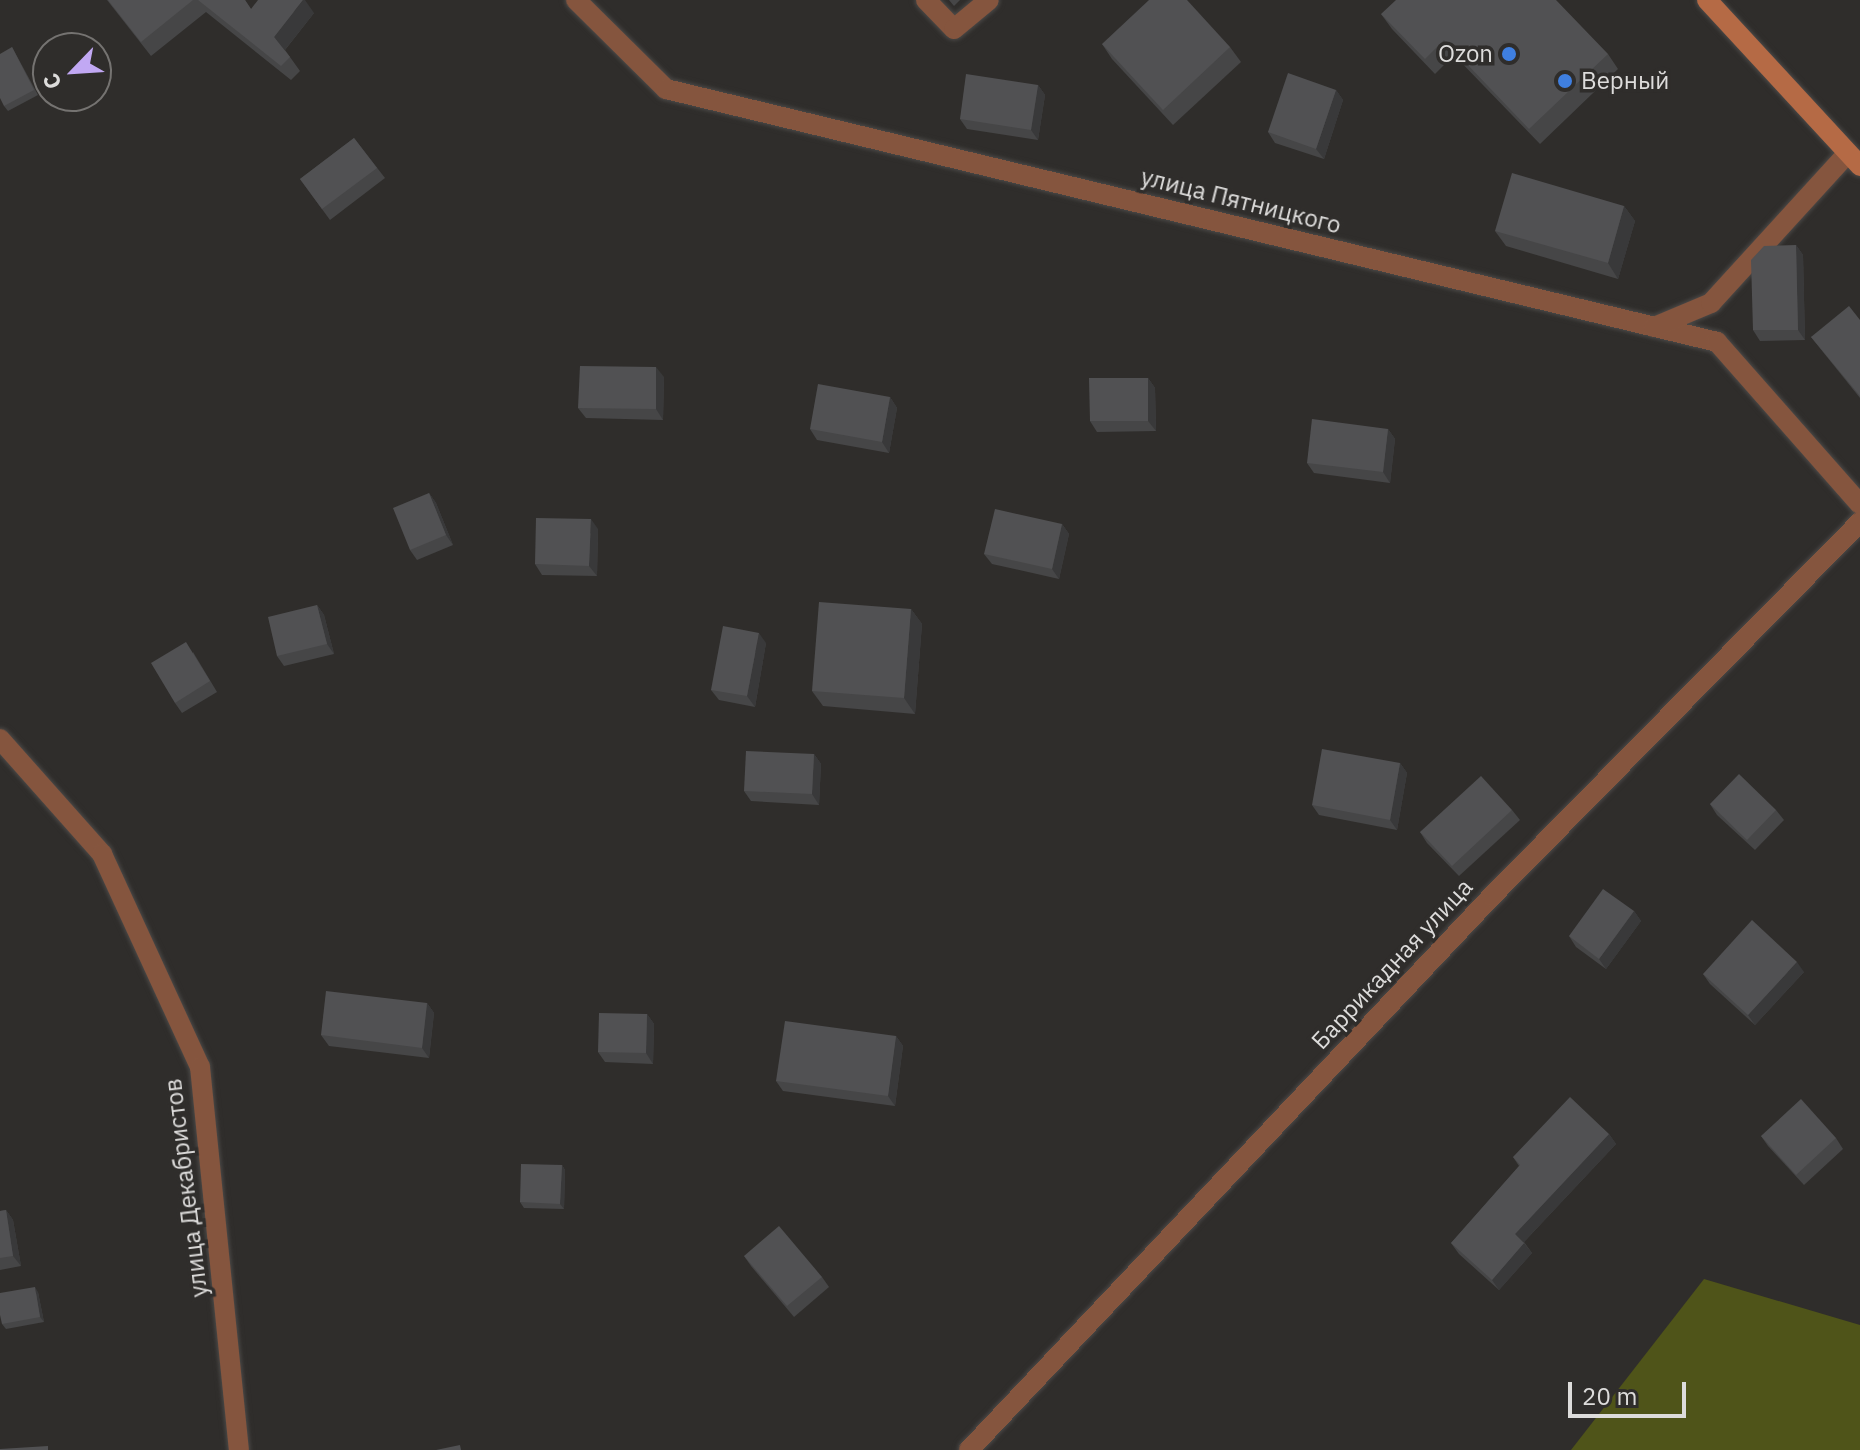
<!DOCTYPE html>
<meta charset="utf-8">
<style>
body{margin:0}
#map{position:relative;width:1860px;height:1450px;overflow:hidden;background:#2f2d2b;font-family:"IBM Plex Sans",sans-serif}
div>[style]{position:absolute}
.green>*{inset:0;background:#4f5419}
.roads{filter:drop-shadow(0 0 2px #4b4947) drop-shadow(0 0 2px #4b4947)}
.street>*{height:20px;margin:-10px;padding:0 10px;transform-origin:10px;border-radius:10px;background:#85553e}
.secondary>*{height:20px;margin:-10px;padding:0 10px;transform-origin:10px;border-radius:10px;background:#b56a45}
.wall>*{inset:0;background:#464647}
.shaded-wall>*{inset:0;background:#39393a}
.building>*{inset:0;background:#515153}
.dots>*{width:22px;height:22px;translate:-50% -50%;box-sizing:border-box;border:4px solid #2f2d2b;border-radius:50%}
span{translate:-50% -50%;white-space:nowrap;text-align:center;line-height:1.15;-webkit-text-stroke:7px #2f2d2b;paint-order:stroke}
.poi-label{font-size:24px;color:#dddcdb}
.right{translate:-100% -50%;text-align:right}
.left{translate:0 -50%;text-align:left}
.street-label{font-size:24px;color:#dddcdb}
.north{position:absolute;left:32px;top:32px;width:80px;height:80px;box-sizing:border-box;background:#2f2d2b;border:2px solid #757371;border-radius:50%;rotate:245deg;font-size:22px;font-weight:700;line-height:32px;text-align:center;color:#dddcdb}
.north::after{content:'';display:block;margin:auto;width:28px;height:36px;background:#c1a8f3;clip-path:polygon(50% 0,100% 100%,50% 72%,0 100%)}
.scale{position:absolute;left:1568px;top:1382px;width:118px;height:36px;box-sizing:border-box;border:4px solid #dddcdb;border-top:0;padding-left:10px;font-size:24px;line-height:28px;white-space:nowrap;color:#dddcdb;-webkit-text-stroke:6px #2f2d2b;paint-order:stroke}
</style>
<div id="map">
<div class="green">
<div style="clip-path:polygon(1704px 1279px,1860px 1325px,1860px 1450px,1571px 1450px)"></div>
</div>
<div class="roads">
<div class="street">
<div style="left:576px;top:0;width:127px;rotate:44.7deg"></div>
<div style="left:666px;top:89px;width:1081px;rotate:13.53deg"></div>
<div style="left:1717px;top:342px;width:216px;rotate:48.6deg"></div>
<div style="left:926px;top:0;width:40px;rotate:46deg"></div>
<div style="left:954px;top:29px;width:45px;rotate:-39.6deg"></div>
<div style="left:1654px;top:327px;width:62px;rotate:-22.8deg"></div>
<div style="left:1711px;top:303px;width:203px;rotate:-47.6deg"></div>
<div style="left:0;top:739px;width:154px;rotate:48.4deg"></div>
<div style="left:102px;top:854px;width:234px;rotate:65.3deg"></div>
<div style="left:200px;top:1067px;width:385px;rotate:84.2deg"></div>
<div style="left:969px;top:1450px;width:762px;rotate:-46.65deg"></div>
<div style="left:1492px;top:896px;width:525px;rotate:-45.46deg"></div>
</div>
<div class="secondary">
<div style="left:1707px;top:0;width:226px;rotate:47.3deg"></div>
</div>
</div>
<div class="wall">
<div style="clip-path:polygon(107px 0,245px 0,251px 9px,314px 13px,285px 50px,300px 71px,291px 80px,206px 12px,151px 56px)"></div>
<div style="clip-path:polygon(949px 0,960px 0,954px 6px)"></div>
<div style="clip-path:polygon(1381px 14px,1608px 54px,1618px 69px,1540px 144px,1454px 55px,1435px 74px,1392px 29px)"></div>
<div style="clip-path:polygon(1102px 44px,1230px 47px,1241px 62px,1173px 125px,1112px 59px)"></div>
<div style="clip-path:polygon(12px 47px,38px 95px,8px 111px,4px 106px)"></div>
<div style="clip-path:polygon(1038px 85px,1045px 95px,1038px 140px,967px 129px,960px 119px)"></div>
<div style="clip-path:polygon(1336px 90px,1343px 100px,1324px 159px,1275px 143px,1268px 132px)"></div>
<div style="clip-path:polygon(354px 138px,385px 178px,330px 220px,300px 179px)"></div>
<div style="clip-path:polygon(1624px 206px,1635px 221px,1618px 279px,1506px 246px,1495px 231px)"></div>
<div style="clip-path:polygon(1796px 245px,1803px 255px,1805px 340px,1760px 341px,1753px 330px)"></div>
<div style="clip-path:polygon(1860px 320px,1860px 398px,1811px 337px)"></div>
<div style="clip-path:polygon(664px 377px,663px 420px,586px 418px,578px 408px)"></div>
<div style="clip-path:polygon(1148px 378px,1155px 388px,1156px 431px,1097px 432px,1090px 421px)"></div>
<div style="clip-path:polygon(890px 397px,897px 408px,889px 453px,817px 440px,810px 429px)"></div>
<div style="clip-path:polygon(1388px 429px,1395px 439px,1390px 483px,1314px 473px,1307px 463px)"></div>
<div style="clip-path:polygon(429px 493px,436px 503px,453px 545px,417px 560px,410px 550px)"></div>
<div style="clip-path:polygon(1062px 524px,1069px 534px,1059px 579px,992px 564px,984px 554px)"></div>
<div style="clip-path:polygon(598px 529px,597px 576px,542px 575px,535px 564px)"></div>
<div style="clip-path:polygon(317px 605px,324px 615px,334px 654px,284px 666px,277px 656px)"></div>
<div style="clip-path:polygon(911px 609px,922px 624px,915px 714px,823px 706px,812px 691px)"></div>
<div style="clip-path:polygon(766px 643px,755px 707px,719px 700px,711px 690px)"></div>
<div style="clip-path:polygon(193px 652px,217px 692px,182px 713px,175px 703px)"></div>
<div style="clip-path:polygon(814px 754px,821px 764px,819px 805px,751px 801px,744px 791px)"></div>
<div style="clip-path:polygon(1400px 763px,1407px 773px,1397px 830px,1319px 815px,1312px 805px)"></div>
<div style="clip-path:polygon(1710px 804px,1776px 810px,1784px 820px,1755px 850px,1717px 815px)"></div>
<div style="clip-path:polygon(1512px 810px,1520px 820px,1459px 876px,1427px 843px,1420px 832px)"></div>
<div style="clip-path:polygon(1634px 911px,1641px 921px,1606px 969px,1576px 947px,1569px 936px)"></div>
<div style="clip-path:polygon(1804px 972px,1755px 1025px,1710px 984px,1703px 974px)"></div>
<div style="clip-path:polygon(427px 1003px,434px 1013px,429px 1058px,329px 1046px,321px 1035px)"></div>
<div style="clip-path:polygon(647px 1014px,654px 1024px,653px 1064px,605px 1062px,598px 1052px)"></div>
<div style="clip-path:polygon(896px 1036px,903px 1046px,895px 1106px,783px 1091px,776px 1081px)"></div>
<div style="clip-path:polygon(1609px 1134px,1616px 1144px,1524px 1242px,1532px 1253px,1499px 1290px,1459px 1254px,1451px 1243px,1519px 1166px,1513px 1157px)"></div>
<div style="clip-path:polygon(1761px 1136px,1836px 1138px,1843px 1149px,1804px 1185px,1768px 1146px)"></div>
<div style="clip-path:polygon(562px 1165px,565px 1170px,564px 1209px,524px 1208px,520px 1202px)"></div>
<div style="clip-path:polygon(6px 1210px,13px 1220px,21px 1266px,0 1270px,0 1211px)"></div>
<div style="clip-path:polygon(744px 1256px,822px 1277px,829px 1287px,794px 1317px,751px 1266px)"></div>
<div style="clip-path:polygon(38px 1292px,44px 1322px,6px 1329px,2px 1324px)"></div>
</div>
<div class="shaded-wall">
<div style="clip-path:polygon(303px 0,305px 0,314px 13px,284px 51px,274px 37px)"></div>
<div style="clip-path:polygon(1038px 85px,1045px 95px,1038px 140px,1031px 130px)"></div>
<div style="clip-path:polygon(1336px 90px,1343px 100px,1324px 159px,1316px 149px)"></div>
<div style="clip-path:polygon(1624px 206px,1635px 221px,1618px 279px,1608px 263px)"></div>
<div style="clip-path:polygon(1796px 245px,1803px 255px,1805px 340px,1798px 330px)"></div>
<div style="clip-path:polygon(656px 367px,664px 377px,663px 420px,656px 409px)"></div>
<div style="clip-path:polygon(1148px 378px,1155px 388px,1156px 431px,1148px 421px)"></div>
<div style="clip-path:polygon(890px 397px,897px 408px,889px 453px,882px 442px)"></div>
<div style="clip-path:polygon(1388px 429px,1395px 439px,1390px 483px,1383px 472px)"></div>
<div style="clip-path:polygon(429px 493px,436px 503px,453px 545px,446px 535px)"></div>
<div style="clip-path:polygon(591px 519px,598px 529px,597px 576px,589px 566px)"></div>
<div style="clip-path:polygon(1062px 524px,1069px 534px,1059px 579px,1052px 569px)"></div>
<div style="clip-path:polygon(317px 605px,324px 615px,334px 654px,327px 644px)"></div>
<div style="clip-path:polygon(911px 609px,922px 624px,915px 714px,904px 698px)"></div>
<div style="clip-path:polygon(759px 633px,766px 643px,755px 707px,747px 696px)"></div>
<div style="clip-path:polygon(814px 754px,821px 764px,819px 805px,812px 794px)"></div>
<div style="clip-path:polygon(1400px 763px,1407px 773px,1397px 830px,1390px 820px)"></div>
<div style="clip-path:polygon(1634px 911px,1641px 921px,1606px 969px,1599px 959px)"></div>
<div style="clip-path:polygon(1797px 962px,1804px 972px,1755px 1025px,1748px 1015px)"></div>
<div style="clip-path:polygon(427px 1003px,434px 1013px,429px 1058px,422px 1048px)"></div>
<div style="clip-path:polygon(647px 1014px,654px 1024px,653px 1064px,646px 1053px)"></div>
<div style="clip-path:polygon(896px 1036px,903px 1046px,895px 1106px,888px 1096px)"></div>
<div style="clip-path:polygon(1609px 1134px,1616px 1144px,1522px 1244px,1515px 1234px)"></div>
<div style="clip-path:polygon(562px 1165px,565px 1170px,564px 1209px,560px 1204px)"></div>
<div style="clip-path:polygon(6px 1210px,13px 1220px,21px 1266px,13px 1256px)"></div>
<div style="clip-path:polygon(1524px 1243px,1532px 1253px,1499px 1290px,1492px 1280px)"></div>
<div style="clip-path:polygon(35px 1287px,38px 1292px,44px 1322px,40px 1317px)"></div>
</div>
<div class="building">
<div style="clip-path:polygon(108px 0,193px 0,141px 42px)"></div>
<div style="clip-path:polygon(198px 0,245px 0,251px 9px,258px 0,303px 0,274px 37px,290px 57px,281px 66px)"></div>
<div style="clip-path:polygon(1149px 0,1187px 0,1230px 47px,1163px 110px,1102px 44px)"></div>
<div style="clip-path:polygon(1396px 0,1556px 0,1608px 54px,1529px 129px,1444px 40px,1425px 59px,1381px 14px)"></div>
<div style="clip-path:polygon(12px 47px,34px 90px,4px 106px,0 98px,0 54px)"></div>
<div style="clip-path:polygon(1288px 73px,1336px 90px,1316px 149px,1268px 132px)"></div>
<div style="clip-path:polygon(966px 74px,1038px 85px,1031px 130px,960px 119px)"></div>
<div style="clip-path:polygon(354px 138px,377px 168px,322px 209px,300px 179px)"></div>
<div style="clip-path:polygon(1512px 173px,1624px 206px,1608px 263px,1495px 231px)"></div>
<div style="clip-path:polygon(1796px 245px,1798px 330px,1753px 330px,1751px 260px,1764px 246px)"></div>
<div style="clip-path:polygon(1849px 306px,1860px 320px,1860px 396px,1811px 337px)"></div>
<div style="clip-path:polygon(580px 366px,656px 367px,656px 409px,578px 408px)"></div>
<div style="clip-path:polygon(1089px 378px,1148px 378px,1148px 421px,1090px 421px)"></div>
<div style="clip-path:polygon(818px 384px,890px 397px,882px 442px,810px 429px)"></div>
<div style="clip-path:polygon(1312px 419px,1388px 429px,1383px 472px,1307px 463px)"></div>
<div style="clip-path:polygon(429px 493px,446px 535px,410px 550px,393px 508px)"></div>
<div style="clip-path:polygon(995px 509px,1062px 524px,1052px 569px,984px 554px)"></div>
<div style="clip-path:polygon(536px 518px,591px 519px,589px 566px,535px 564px)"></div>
<div style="clip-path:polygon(819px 602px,911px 609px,904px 698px,812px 691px)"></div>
<div style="clip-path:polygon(317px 605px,327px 644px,277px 656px,268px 617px)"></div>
<div style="clip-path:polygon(723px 626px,759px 633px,747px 696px,711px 690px)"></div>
<div style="clip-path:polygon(186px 642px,210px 681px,175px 703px,151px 663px)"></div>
<div style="clip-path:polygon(1322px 749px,1400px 763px,1390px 820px,1312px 805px)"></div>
<div style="clip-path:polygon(746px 751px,814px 754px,812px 794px,744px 791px)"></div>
<div style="clip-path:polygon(1739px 774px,1776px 810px,1747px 840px,1710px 804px)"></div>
<div style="clip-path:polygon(1481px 776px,1512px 810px,1452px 866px,1420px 832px)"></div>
<div style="clip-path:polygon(1603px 889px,1634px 911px,1599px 959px,1569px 936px)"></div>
<div style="clip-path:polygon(1752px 920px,1797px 962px,1748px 1015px,1703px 974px)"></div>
<div style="clip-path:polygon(326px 991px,427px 1003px,422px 1048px,321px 1035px)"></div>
<div style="clip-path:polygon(599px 1013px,647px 1014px,646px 1053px,598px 1052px)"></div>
<div style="clip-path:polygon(785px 1021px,896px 1036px,888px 1096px,776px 1081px)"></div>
<div style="clip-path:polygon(1570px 1097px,1609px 1134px,1515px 1234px,1524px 1243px,1492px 1280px,1451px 1243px,1520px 1165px,1513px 1157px)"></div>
<div style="clip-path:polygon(1801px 1099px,1836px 1138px,1796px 1175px,1761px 1136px)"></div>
<div style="clip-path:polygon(521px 1164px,562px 1165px,560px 1204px,520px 1202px)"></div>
<div style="clip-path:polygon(6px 1210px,13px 1256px,0 1258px,0 1211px)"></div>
<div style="clip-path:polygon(779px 1226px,822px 1277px,787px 1306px,744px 1256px)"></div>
<div style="clip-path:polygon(35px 1287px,40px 1317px,2px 1324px,0 1315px,0 1293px)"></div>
<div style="clip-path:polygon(460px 1445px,461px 1450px,436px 1450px)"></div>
<div style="clip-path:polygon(48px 1446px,48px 1450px,0 1450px,0 1449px)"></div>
</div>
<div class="dots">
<div style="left:1509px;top:54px;background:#3f7fe0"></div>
<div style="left:1565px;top:81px;background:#3f7fe0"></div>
</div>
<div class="poi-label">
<span class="right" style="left:1493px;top:54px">Ozon</span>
<span class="left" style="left:1581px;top:81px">Верный</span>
</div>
<div class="street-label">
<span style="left:1241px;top:201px;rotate:14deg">улица Пятницкого</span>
<span style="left:1392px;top:964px;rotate:-47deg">Баррикадная улица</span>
<span style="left:186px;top:1188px;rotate:-97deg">улица Декабристов</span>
</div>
<div class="north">С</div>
<div class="scale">20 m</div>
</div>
